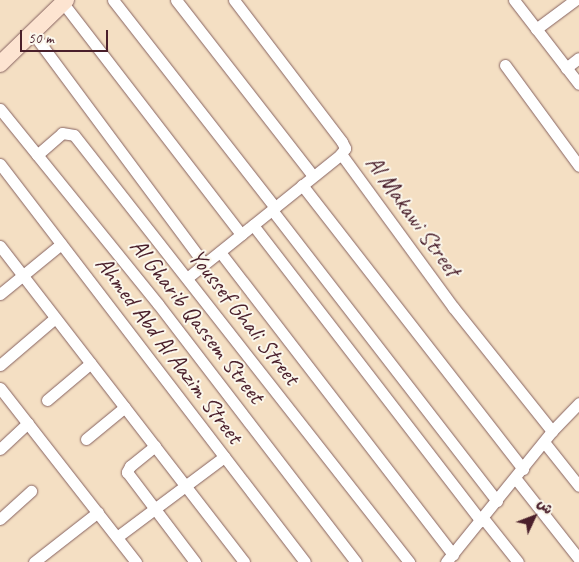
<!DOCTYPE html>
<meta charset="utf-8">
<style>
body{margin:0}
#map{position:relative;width:579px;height:562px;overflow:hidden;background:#f4dfc3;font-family:Caveat,"Playpen Sans Arabic",sans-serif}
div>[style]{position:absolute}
.roads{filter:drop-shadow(0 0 1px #866260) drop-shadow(0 0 1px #866260)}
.minor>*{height:11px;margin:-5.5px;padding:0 5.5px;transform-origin:5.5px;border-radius:5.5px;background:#fff}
.secondary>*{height:16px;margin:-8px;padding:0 8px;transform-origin:8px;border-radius:8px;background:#fde4d1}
span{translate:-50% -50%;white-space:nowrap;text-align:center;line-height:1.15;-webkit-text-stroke:4px #fbf7ec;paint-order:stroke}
.street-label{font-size:24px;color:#4a1f2b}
.north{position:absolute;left:509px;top:492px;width:50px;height:50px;-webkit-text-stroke:4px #fbf7ec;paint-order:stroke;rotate:47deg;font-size:14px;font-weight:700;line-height:20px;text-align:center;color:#4a1f2b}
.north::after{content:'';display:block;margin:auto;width:18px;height:22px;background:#4a1f2b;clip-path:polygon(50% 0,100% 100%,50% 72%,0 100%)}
.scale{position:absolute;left:20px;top:30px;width:88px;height:22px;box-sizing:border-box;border:2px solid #4a1f2b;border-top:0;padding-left:6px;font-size:15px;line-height:18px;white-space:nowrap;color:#4a1f2b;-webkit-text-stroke:4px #fbf7ec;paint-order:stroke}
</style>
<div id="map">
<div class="roads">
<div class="minor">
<div style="left:113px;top:0;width:263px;rotate:52deg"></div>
<div style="left:176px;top:0;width:223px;rotate:52.1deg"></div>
<div style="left:234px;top:0;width:178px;rotate:52.7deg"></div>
<div style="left:342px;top:142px;width:7px;rotate:63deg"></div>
<div style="left:345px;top:148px;width:7px;rotate:124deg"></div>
<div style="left:341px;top:154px;width:190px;rotate:53.8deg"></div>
<div style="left:453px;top:307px;width:159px;rotate:51.4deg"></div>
<div style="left:514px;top:0;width:106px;rotate:52.3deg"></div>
<div style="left:63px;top:3px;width:292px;rotate:52.4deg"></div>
<div style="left:536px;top:29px;width:49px;rotate:-36.6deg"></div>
<div style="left:32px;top:32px;width:289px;rotate:53.4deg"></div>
<div style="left:505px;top:65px;width:125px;rotate:53.8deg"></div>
<div style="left:566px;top:68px;width:16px;rotate:-38deg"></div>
<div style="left:0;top:109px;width:251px;rotate:51deg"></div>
<div style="left:158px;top:304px;width:325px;rotate:52.5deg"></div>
<div style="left:37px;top:155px;width:33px;rotate:-41deg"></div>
<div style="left:62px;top:133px;width:12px;rotate:9deg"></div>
<div style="left:74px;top:135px;width:543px;rotate:51.88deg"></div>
<div style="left:0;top:164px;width:501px;rotate:52.54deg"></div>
<div style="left:302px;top:185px;width:360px;rotate:52.1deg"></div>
<div style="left:272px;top:210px;width:368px;rotate:52.3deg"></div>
<div style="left:253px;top:225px;width:374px;rotate:52.4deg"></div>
<div style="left:0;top:246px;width:399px;rotate:52.3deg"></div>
<div style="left:220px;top:252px;width:382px;rotate:52.4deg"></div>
<div style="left:187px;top:278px;width:198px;rotate:-38.8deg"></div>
<div style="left:0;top:294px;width:79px;rotate:-39.3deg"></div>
<div style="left:0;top:365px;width:72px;rotate:-40.5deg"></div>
<div style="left:0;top:388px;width:221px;rotate:52deg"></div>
<div style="left:47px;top:400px;width:57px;rotate:-40.1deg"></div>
<div style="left:86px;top:439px;width:50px;rotate:-39.4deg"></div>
<div style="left:544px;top:442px;width:56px;rotate:51.5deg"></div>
<div style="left:155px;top:446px;width:32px;rotate:141deg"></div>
<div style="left:130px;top:466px;width:7px;rotate:117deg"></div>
<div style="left:127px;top:472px;width:113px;rotate:52.9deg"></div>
<div style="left:0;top:449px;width:38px;rotate:-43deg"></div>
<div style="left:516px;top:479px;width:102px;rotate:51.8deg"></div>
<div style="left:483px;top:518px;width:56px;rotate:51.5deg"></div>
<div style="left:0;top:519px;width:42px;rotate:-42.1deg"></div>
<div style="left:117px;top:537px;width:134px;rotate:-36.8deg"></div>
<div style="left:34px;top:562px;width:81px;rotate:-38deg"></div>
<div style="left:446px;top:562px;width:169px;rotate:-51deg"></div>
<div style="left:552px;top:431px;width:39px;rotate:-46deg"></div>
</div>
<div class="secondary">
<div style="left:0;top:64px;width:92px;rotate:-44.1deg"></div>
</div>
</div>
<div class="street-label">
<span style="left:413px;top:216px;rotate:54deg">Al Makawi Street</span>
<span style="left:244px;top:317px;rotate:52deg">Youssef Ghali Street</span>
<span style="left:197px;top:321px;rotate:52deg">Al Gharib Qassem Street</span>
<span style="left:169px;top:350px;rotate:53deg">Ahmed Abd Al Aazim Street</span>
</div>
<div class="north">ش</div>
<div class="scale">50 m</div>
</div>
